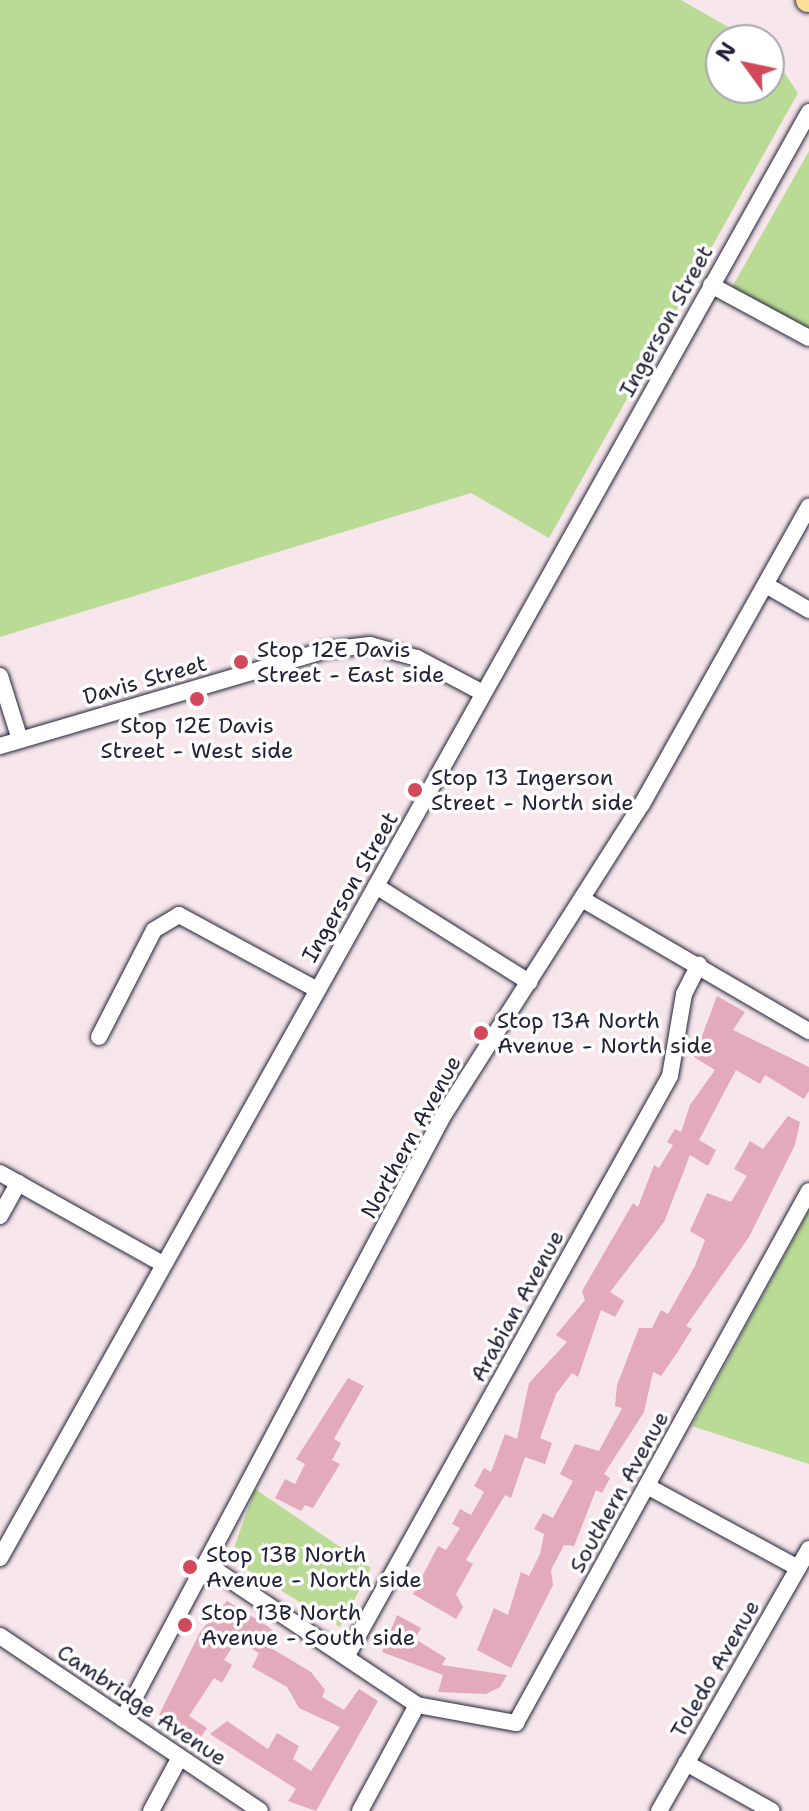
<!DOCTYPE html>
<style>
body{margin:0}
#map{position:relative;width:809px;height:1811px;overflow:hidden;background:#f7e6eb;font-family:"Shantell Sans",sans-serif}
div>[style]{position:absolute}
.green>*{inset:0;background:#badb95}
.building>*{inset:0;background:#e3aabb}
.roads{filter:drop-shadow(0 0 2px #22223b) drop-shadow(0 0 2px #22223b)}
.minor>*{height:16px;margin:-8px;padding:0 8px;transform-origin:8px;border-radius:8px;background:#fff}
.primary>*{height:24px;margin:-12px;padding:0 12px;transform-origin:12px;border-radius:12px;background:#fbdf96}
.dots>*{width:22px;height:22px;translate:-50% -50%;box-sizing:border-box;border:4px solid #fff;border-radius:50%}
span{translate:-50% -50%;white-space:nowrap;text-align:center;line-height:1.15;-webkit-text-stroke:7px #fff;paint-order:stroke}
.street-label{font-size:22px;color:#22223b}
.poi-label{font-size:22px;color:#22223b}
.left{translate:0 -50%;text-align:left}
.north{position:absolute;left:705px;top:24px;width:80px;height:80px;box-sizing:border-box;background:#fff;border:2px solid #a7a7b1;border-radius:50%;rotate:303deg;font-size:22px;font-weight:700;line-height:32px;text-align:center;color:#22223b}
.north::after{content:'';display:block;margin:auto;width:28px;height:36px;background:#d1495b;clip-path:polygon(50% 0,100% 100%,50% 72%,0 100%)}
</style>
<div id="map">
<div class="green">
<div style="clip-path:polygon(0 0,681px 0,751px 40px,721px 40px,721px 88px,769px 88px,769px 50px,798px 93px,549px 538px,471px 493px,0 637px)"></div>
<div style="clip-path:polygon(809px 151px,809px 331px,731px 289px)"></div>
<div style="clip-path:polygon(809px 1210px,809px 1464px,692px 1426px)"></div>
<div style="clip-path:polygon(255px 1489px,371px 1568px,340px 1627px,230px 1559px)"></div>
</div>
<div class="building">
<div style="clip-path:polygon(717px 996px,745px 1012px,733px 1030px,809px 1067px,809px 1091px,804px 1099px,765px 1075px,760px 1084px,736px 1070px,699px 1140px,716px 1150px,708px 1166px,690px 1155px,664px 1222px,610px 1292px,624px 1301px,615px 1317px,601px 1310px,578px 1377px,572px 1373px,556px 1394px,540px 1438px,552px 1443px,545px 1464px,525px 1457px,511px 1498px,505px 1495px,466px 1560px,473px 1564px,456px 1594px,463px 1607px,456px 1619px,413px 1594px,438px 1546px,446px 1550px,460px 1528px,452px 1524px,460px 1509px,471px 1515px,484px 1492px,474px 1486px,484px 1468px,491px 1472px,505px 1434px,517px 1439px,529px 1383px,567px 1342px,556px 1335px,585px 1300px,582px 1291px,633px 1203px,638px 1207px,654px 1165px,659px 1168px,673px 1145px,667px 1142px,675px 1129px,681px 1132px,690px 1105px,715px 1070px,694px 1057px)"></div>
<div style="clip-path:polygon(788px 1116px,800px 1122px,795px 1145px,749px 1237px,686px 1326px,692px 1329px,677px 1353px,661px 1376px,653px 1372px,644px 1412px,604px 1474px,610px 1478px,602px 1493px,596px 1490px,574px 1546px,564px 1545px,551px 1570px,553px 1585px,511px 1668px,477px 1650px,494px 1608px,508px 1615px,521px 1572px,529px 1576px,540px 1554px,544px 1534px,534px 1529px,543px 1513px,553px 1518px,573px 1481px,560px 1474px,575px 1444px,599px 1451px,622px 1408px,615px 1406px,617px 1385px,639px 1328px,652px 1328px,661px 1310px,668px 1314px,695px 1266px,705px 1240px,690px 1231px,707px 1193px,731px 1202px,747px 1176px,734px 1169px,750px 1141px,763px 1149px)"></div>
<div style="clip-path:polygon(348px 1378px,364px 1386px,334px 1439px,341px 1443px,332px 1460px,340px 1464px,313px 1508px,305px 1505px,301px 1511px,275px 1498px,285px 1479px,295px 1484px,305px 1464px,296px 1459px)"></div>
<div style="clip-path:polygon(227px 1601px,269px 1627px,278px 1636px,271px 1648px,311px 1672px,325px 1690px,322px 1697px,344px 1710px,359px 1689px,378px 1701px,316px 1811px,288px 1801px,296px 1789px,210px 1734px,227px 1721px,268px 1749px,277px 1733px,299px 1746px,293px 1759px,311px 1771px,340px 1727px,299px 1708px,287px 1687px,252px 1667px,259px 1653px,237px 1640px,224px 1660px,232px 1665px,222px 1683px,214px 1678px,189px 1716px,207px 1728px,197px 1743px,159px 1715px,200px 1632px)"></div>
<div style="clip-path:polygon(397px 1615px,421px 1628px,415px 1639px,446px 1658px,442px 1665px,507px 1675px,500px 1687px,486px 1694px,438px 1692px,443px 1675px,382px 1652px)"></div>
</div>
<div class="roads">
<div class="minor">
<div style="left:711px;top:285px;width:111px;rotate:28.4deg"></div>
<div style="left:766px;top:585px;width:50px;rotate:30.2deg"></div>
<div style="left:0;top:676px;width:67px;rotate:72.6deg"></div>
<div style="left:0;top:746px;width:341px;rotate:-16.4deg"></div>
<div style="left:327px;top:650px;width:43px;rotate:-6.6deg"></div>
<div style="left:370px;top:645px;width:49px;rotate:15.5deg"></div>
<div style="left:417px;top:658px;width:75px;rotate:27.9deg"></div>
<div style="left:376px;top:886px;width:181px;rotate:32.1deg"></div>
<div style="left:582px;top:899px;width:263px;rotate:30.2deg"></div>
<div style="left:99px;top:1037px;width:120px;rotate:-62.8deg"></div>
<div style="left:154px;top:930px;width:29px;rotate:-31deg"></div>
<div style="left:179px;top:915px;width:156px;rotate:28.4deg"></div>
<div style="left:0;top:1173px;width:184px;rotate:29.2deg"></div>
<div style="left:0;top:1216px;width:38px;rotate:-61deg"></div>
<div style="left:647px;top:1486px;width:172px;rotate:28.5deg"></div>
<div style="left:0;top:1558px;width:1657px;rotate:-60.77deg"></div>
<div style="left:208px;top:1565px;width:252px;rotate:33.8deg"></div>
<div style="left:417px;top:1705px;width:120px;rotate:118.3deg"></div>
<div style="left:0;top:1636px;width:313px;rotate:33.9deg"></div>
<div style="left:346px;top:1657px;width:665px;rotate:-60.85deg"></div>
<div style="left:670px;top:1076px;width:83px;rotate:-80.3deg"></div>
<div style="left:684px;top:994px;width:33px;rotate:-63deg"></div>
<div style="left:417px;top:1705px;width:101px;rotate:10.3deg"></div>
<div style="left:516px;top:1723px;width:607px;rotate:-61.16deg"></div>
<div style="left:123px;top:1719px;width:683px;rotate:-62.05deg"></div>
<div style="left:443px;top:1116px;width:370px;rotate:-57.5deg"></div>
<div style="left:642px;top:804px;width:341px;rotate:-60.7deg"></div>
<div style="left:686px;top:1763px;width:98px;rotate:29.2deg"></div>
<div style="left:151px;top:1811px;width:61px;rotate:-61.8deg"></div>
<div style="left:659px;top:1811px;width:302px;rotate:-60.2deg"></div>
</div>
<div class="primary">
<div style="left:808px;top:0;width:1px"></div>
</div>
</div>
<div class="dots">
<div style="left:241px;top:662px;background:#d1495b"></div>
<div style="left:197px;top:699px;background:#d1495b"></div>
<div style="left:415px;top:790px;background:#d1495b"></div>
<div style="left:481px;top:1033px;background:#d1495b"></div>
<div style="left:190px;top:1567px;background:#d1495b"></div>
<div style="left:185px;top:1625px;background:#d1495b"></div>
</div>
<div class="street-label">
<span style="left:666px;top:321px;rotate:-61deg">Ingerson Street</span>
<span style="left:145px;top:680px;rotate:-16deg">Davis Street</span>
<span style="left:350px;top:887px;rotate:-60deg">Ingerson Street</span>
<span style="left:411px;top:1137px;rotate:-61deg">Northern Avenue</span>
<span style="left:517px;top:1306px;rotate:-61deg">Arabian Avenue</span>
<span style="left:619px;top:1492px;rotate:-61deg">Southern Avenue</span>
<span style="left:715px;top:1669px;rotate:-60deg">Toledo Avenue</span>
<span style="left:142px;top:1705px;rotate:34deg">Cambridge Avenue</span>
</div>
<div class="poi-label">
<span class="left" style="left:257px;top:662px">Stop 12E Davis<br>Street - East side</span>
<span style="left:197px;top:738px">Stop 12E Davis<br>Street - West side</span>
<span class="left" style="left:431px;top:790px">Stop 13 Ingerson<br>Street - North side</span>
<span class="left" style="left:497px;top:1033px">Stop 13A North<br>Avenue - North side</span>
<span class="left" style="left:206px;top:1567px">Stop 13B North<br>Avenue - North side</span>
<span class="left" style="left:201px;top:1625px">Stop 13B North<br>Avenue - South side</span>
</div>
<div class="north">N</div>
</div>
